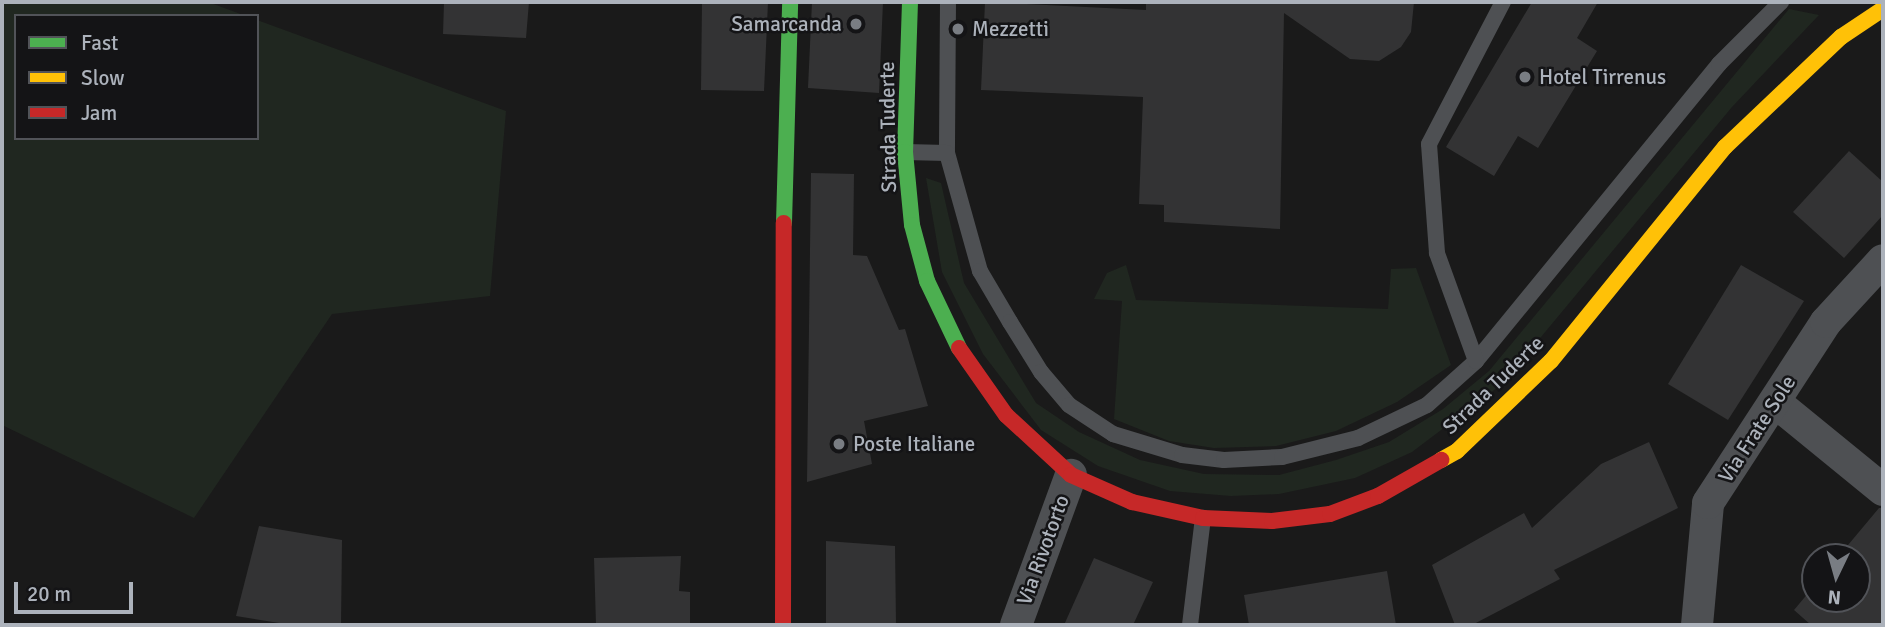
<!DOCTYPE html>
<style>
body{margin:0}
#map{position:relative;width:1885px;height:627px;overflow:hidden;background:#1a1a1a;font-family:Signika,sans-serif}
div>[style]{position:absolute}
.green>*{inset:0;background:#202720}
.building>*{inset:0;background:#333334}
.lane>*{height:16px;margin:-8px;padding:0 8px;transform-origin:8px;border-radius:8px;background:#4e5053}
.street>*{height:32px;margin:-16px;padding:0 16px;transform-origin:16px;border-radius:16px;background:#4e5053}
.fast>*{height:16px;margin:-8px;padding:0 8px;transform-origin:8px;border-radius:8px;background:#4caf50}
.slow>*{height:16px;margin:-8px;padding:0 8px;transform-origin:8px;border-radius:8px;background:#ffc107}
.jam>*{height:16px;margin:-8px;padding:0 8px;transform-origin:8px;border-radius:8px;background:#c62828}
.dots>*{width:19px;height:19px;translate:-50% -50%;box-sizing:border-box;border:4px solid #141416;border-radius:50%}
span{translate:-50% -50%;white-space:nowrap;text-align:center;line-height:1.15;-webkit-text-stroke:5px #141416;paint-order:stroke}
.poi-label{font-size:21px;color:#acb2bb}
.right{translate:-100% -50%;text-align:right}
.left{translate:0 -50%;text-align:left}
.street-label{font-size:21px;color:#acb2bb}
.frame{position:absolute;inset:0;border:4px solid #acb2bb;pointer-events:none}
.legend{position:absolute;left:14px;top:14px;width:245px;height:126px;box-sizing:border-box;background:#141416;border:2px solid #515358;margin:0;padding:9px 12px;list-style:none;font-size:21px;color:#acb2bb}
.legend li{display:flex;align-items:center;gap:14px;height:35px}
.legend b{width:35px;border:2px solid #515358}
.north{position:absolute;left:1801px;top:543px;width:70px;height:70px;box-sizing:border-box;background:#141416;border:2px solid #515358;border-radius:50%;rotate:185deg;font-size:19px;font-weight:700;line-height:28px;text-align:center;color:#acb2bb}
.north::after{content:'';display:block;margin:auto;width:24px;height:32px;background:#797d83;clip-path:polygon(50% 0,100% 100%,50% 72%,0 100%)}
.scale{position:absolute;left:14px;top:582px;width:119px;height:32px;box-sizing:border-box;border:4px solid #acb2bb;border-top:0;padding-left:9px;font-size:21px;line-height:24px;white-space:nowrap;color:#acb2bb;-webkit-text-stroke:5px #141416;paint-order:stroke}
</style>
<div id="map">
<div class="green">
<div style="clip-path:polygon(2px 2px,208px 2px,246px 16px,16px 16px,16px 138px,257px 138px,257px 20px,506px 111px,490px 296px,332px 314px,194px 518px,2px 425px)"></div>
<div style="clip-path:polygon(1789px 9px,1819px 15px,1732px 107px,1502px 384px,1412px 452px,1355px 478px,1279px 494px,1231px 496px,1170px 491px,1098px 466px,1041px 430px,983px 354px,942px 272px,926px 178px,941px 183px,964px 283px,1036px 403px,1079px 432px,1140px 460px,1204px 474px,1279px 475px,1336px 460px,1389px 442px,1443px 409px,1489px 371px)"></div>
<div style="clip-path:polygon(1126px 265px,1136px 300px,1388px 309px,1391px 269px,1416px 268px,1451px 365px,1397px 402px,1336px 431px,1276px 446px,1214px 448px,1169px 441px,1114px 419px,1122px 301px,1094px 299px,1107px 273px)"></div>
</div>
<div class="building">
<div style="clip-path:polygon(444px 2px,529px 2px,526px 38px,443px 34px)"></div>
<div style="clip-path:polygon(702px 2px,768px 2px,764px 91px,701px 90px)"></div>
<div style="clip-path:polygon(812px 2px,883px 2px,879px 93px,808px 88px)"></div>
<div style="clip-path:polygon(985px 2px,1146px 10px,1146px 2px,1414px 2px,1411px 32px,1401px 47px,1379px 61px,1350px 59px,1284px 13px,1280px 229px,1164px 222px,1164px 205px,1139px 204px,1143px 97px,981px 90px)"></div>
<div style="clip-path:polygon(1532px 2px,1598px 2px,1577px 38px,1597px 51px,1538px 148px,1518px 136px,1494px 176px,1446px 147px)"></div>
<div style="clip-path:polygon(1849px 151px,1883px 182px,1883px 215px,1844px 258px,1793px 212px)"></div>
<div style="clip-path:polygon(811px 173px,854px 174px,853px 255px,867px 256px,899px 330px,905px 329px,928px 406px,864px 421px,872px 464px,807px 482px)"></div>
<div style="clip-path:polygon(1741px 265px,1804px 301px,1728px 420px,1668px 384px)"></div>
<div style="clip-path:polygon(1649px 442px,1678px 508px,1554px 570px,1560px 579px,1472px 625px,1455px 625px,1432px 565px,1524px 513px,1532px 528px,1601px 464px)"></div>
<div style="clip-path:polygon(1879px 508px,1883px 508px,1883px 625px,1811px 625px,1794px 610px,1815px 585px,1815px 599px,1857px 599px,1857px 557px,1838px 557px)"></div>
<div style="clip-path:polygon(259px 526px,342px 540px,341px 625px,292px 625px,236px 616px)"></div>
<div style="clip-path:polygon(826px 541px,895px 546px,896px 625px,826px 625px)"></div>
<div style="clip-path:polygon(681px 556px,679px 591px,690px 592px,690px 625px,596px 625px,594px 558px)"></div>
<div style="clip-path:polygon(1094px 558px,1153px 582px,1133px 625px,1064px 625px)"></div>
<div style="clip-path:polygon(1387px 571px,1396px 625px,1249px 625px,1244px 595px)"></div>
</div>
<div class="lane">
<div style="left:948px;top:2px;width:151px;rotate:90.4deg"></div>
<div style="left:947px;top:153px;width:123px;rotate:74.4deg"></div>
<div style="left:980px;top:271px;width:59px;rotate:59.5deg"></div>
<div style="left:1010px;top:322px;width:59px;rotate:58.2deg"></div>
<div style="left:1041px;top:372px;width:43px;rotate:49.7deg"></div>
<div style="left:1069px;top:405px;width:53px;rotate:33.4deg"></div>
<div style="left:1113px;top:434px;width:72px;rotate:16.9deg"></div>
<div style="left:1182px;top:455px;width:42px;rotate:6.8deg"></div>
<div style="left:1224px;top:460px;width:58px;rotate:-3deg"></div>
<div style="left:1282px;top:457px;width:78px;rotate:-14deg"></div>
<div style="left:1358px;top:438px;width:76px;rotate:-25.6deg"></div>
<div style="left:1427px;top:405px;width:66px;rotate:-41.9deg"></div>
<div style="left:1476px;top:361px;width:384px;rotate:-50.7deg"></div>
<div style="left:1719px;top:64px;width:88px;rotate:-45deg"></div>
<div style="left:905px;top:152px;width:42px;rotate:1.4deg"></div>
<div style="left:1476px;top:361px;width:115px;rotate:-109.9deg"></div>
<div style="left:1437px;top:253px;width:109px;rotate:-94.2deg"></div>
<div style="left:1429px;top:144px;width:160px;rotate:-62.5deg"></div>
<div style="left:1190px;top:625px;width:108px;rotate:-83.1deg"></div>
</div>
<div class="street">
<div style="left:1775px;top:402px;width:139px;rotate:39.2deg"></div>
<div style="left:1016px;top:625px;width:160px;rotate:-69.9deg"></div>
<div style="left:1697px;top:625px;width:122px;rotate:-84.8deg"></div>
<div style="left:1708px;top:503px;width:216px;rotate:-56.9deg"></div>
<div style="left:1826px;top:322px;width:84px;rotate:-47.4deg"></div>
</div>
<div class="fast">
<div style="left:910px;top:2px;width:150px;rotate:91.9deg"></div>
<div style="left:905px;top:152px;width:73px;rotate:84.5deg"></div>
<div style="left:912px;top:225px;width:58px;rotate:75deg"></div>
<div style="left:927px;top:281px;width:74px;rotate:64.5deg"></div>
<div style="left:784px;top:223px;width:221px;rotate:-88.4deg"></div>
</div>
<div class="slow">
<div style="left:1441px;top:460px;width:18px;rotate:-29deg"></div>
<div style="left:1457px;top:451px;width:130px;rotate:-43.8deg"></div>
<div style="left:1551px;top:361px;width:276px;rotate:-50.9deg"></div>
<div style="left:1725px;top:147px;width:160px;rotate:-43.5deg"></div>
<div style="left:1841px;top:37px;width:50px;rotate:-33.7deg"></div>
</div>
<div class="jam">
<div style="left:959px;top:348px;width:82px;rotate:55deg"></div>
<div style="left:1006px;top:415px;width:88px;rotate:42.7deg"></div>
<div style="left:1071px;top:475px;width:67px;rotate:23.9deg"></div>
<div style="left:1132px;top:502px;width:73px;rotate:12.7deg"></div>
<div style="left:1203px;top:518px;width:69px;rotate:2.5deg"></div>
<div style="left:1272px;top:521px;width:58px;rotate:-6.9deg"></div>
<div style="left:1330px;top:514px;width:51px;rotate:-20.6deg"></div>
<div style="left:1378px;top:496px;width:73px;rotate:-29.7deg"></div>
<div style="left:783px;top:625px;width:402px;rotate:-89.9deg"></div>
</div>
<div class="dots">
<div style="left:856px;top:24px;background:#797d83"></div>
<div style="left:958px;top:29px;background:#797d83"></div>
<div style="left:1525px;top:77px;background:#797d83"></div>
<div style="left:839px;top:444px;background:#797d83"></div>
</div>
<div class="poi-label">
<span class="right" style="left:842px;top:24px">Samarcanda</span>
<span class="left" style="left:972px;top:29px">Mezzetti</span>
<span class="left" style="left:1539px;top:77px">Hotel Tirrenus</span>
<span class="left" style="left:853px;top:444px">Poste Italiane</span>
</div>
<div class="street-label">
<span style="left:888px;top:127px;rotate:-91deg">Strada Tuderte</span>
<span style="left:1493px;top:385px;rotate:-44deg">Strada Tuderte</span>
<span style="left:1757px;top:429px;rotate:-57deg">Via Frate Sole</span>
<span style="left:1043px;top:550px;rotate:-70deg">Via Rivotorto</span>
</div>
<div class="frame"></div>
<ul class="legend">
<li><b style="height:9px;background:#4caf50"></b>Fast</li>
<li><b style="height:9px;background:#ffc107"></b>Slow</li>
<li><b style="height:9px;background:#c62828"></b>Jam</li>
</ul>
<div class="north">N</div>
<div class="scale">20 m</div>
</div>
